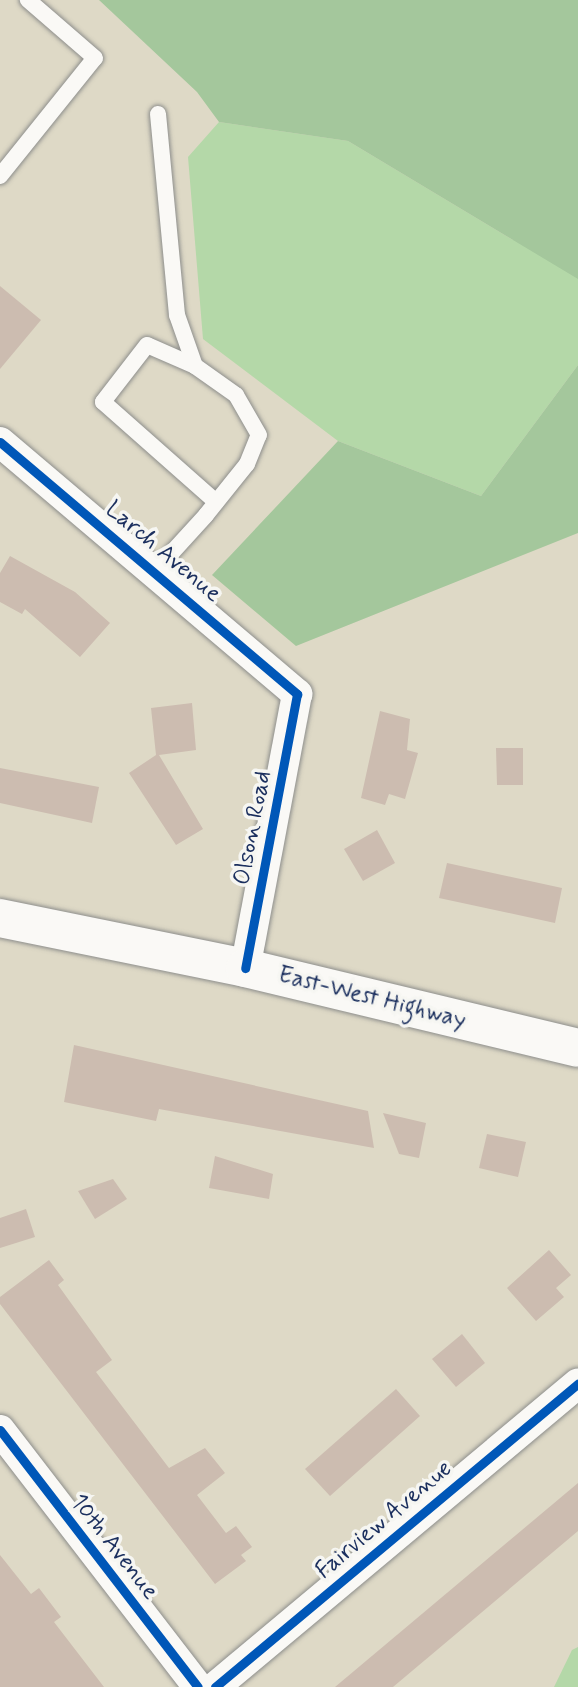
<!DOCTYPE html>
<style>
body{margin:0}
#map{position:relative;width:578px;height:1687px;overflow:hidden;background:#ded9c6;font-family:Mynerve,sans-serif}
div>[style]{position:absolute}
.green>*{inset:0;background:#b4d8a8}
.forest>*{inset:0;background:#a4c79c}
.building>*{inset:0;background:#ccbcb0}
.roads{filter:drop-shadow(0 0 2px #8d8e8c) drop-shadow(0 0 2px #8d8e8c)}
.service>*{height:16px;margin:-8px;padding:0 8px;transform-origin:8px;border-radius:8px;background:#faf9f6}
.minor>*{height:30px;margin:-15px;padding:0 15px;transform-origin:15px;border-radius:15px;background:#faf9f6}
.primary>*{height:38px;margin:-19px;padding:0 19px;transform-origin:19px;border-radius:19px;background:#faf9f6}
.cycleway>*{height:9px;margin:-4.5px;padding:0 4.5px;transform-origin:4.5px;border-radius:4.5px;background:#0057b8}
span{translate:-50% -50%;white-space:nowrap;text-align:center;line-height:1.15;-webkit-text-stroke:7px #f6f6f2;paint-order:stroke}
.street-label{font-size:24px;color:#1b2f5e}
</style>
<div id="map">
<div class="green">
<div style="clip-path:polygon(578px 0,578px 365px,481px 496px,338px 441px,203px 339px,188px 157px,219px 122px,348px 141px,513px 240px)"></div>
<div style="clip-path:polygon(578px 1647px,578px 1687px,554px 1687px,572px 1650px)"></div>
</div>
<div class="forest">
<div style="clip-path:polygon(99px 0,578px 0,578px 279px,348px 141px,219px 122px,197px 92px)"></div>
<div style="clip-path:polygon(578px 365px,578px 533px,296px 646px,212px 575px,338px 441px,481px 496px)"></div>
</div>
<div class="building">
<div style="clip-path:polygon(0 286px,41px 320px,0 369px)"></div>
<div style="clip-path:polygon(10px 556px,75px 592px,110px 623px,80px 657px,25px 609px,22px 614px,0 602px,0 573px)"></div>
<div style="clip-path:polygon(192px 703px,196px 750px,159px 755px,203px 829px,176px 845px,129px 773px,156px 755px,151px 708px)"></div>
<div style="clip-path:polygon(380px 711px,410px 719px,407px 750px,418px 753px,405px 799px,389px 794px,385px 805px,361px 798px)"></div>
<div style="clip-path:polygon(496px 748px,523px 748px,523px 785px,497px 785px)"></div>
<div style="clip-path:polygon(0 768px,99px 787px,92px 823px,0 803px)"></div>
<div style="clip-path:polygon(377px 830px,395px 863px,363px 881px,344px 849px)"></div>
<div style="clip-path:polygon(447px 863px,562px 888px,555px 923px,439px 898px)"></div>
<div style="clip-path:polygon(74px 1045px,368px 1111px,374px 1148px,159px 1109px,156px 1121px,64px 1102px)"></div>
<div style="clip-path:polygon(383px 1113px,426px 1123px,419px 1158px,399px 1154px)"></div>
<div style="clip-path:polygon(487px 1134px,526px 1142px,518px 1177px,479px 1168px)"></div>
<div style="clip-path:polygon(215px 1156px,273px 1174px,269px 1199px,209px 1188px)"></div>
<div style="clip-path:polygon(113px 1179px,127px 1199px,95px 1219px,78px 1191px)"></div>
<div style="clip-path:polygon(26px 1209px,35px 1237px,0 1248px,0 1218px)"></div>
<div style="clip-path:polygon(549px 1250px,571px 1275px,556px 1288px,564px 1297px,536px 1321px,507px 1288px)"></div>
<div style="clip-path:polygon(49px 1260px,64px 1280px,58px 1285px,112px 1360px,96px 1372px,169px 1468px,205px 1448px,225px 1473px,197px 1495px,226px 1533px,236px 1526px,252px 1547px,241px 1555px,246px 1561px,215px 1584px,0 1304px,0 1297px)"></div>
<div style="clip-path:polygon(462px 1334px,485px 1363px,456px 1387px,432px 1359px)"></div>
<div style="clip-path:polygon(396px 1389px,420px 1416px,330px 1496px,305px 1469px)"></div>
<div style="clip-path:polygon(578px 1483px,578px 1531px,456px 1634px,393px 1687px,335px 1687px)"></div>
<div style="clip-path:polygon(0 1555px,31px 1594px,39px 1588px,61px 1617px,54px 1622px,104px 1687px,0 1687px)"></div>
</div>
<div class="roads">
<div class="service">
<div style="left:158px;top:114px;width:202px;rotate:84.6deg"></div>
<div style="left:177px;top:315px;width:54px;rotate:70.6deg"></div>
<div style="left:0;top:176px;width:151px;rotate:-51.2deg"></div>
<div style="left:95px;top:58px;width:89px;rotate:-139.1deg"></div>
<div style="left:156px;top:570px;width:74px;rotate:-47.7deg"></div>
<div style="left:206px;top:515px;width:65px;rotate:-51.2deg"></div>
<div style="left:247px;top:464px;width:31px;rotate:-68deg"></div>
<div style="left:259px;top:435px;width:46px;rotate:-119.9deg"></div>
<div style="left:236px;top:395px;width:50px;rotate:-144.7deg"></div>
<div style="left:195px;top:366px;width:52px;rotate:-156.4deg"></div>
<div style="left:147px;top:345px;width:72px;rotate:127.7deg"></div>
<div style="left:103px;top:402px;width:151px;rotate:41.5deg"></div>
</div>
<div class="minor">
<div style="left:0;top:442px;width:390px;rotate:40.3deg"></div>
<div style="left:297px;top:694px;width:279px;rotate:100.7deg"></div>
<div style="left:0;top:1430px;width:324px;rotate:52.4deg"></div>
<div style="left:215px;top:1687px;width:473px;rotate:-39.9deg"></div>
</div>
<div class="primary">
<div style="left:0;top:918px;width:250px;rotate:11.5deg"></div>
<div style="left:245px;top:968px;width:342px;rotate:13.5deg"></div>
</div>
</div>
<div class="cycleway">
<div style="left:0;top:442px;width:390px;rotate:40.3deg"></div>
<div style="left:297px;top:694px;width:279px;rotate:100.7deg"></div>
<div style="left:0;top:1430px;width:324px;rotate:52.4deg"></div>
<div style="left:215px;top:1687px;width:473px;rotate:-39.9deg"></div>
</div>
<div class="street-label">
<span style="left:163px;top:552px;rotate:40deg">Larch Avenue</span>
<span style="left:253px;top:828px;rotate:-79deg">Olson Road</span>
<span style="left:372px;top:998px;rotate:14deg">East-West Highway</span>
<span style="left:384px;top:1520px;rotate:-40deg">Fairview Avenue</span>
<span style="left:114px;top:1547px;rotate:52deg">10th Avenue</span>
</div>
</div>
